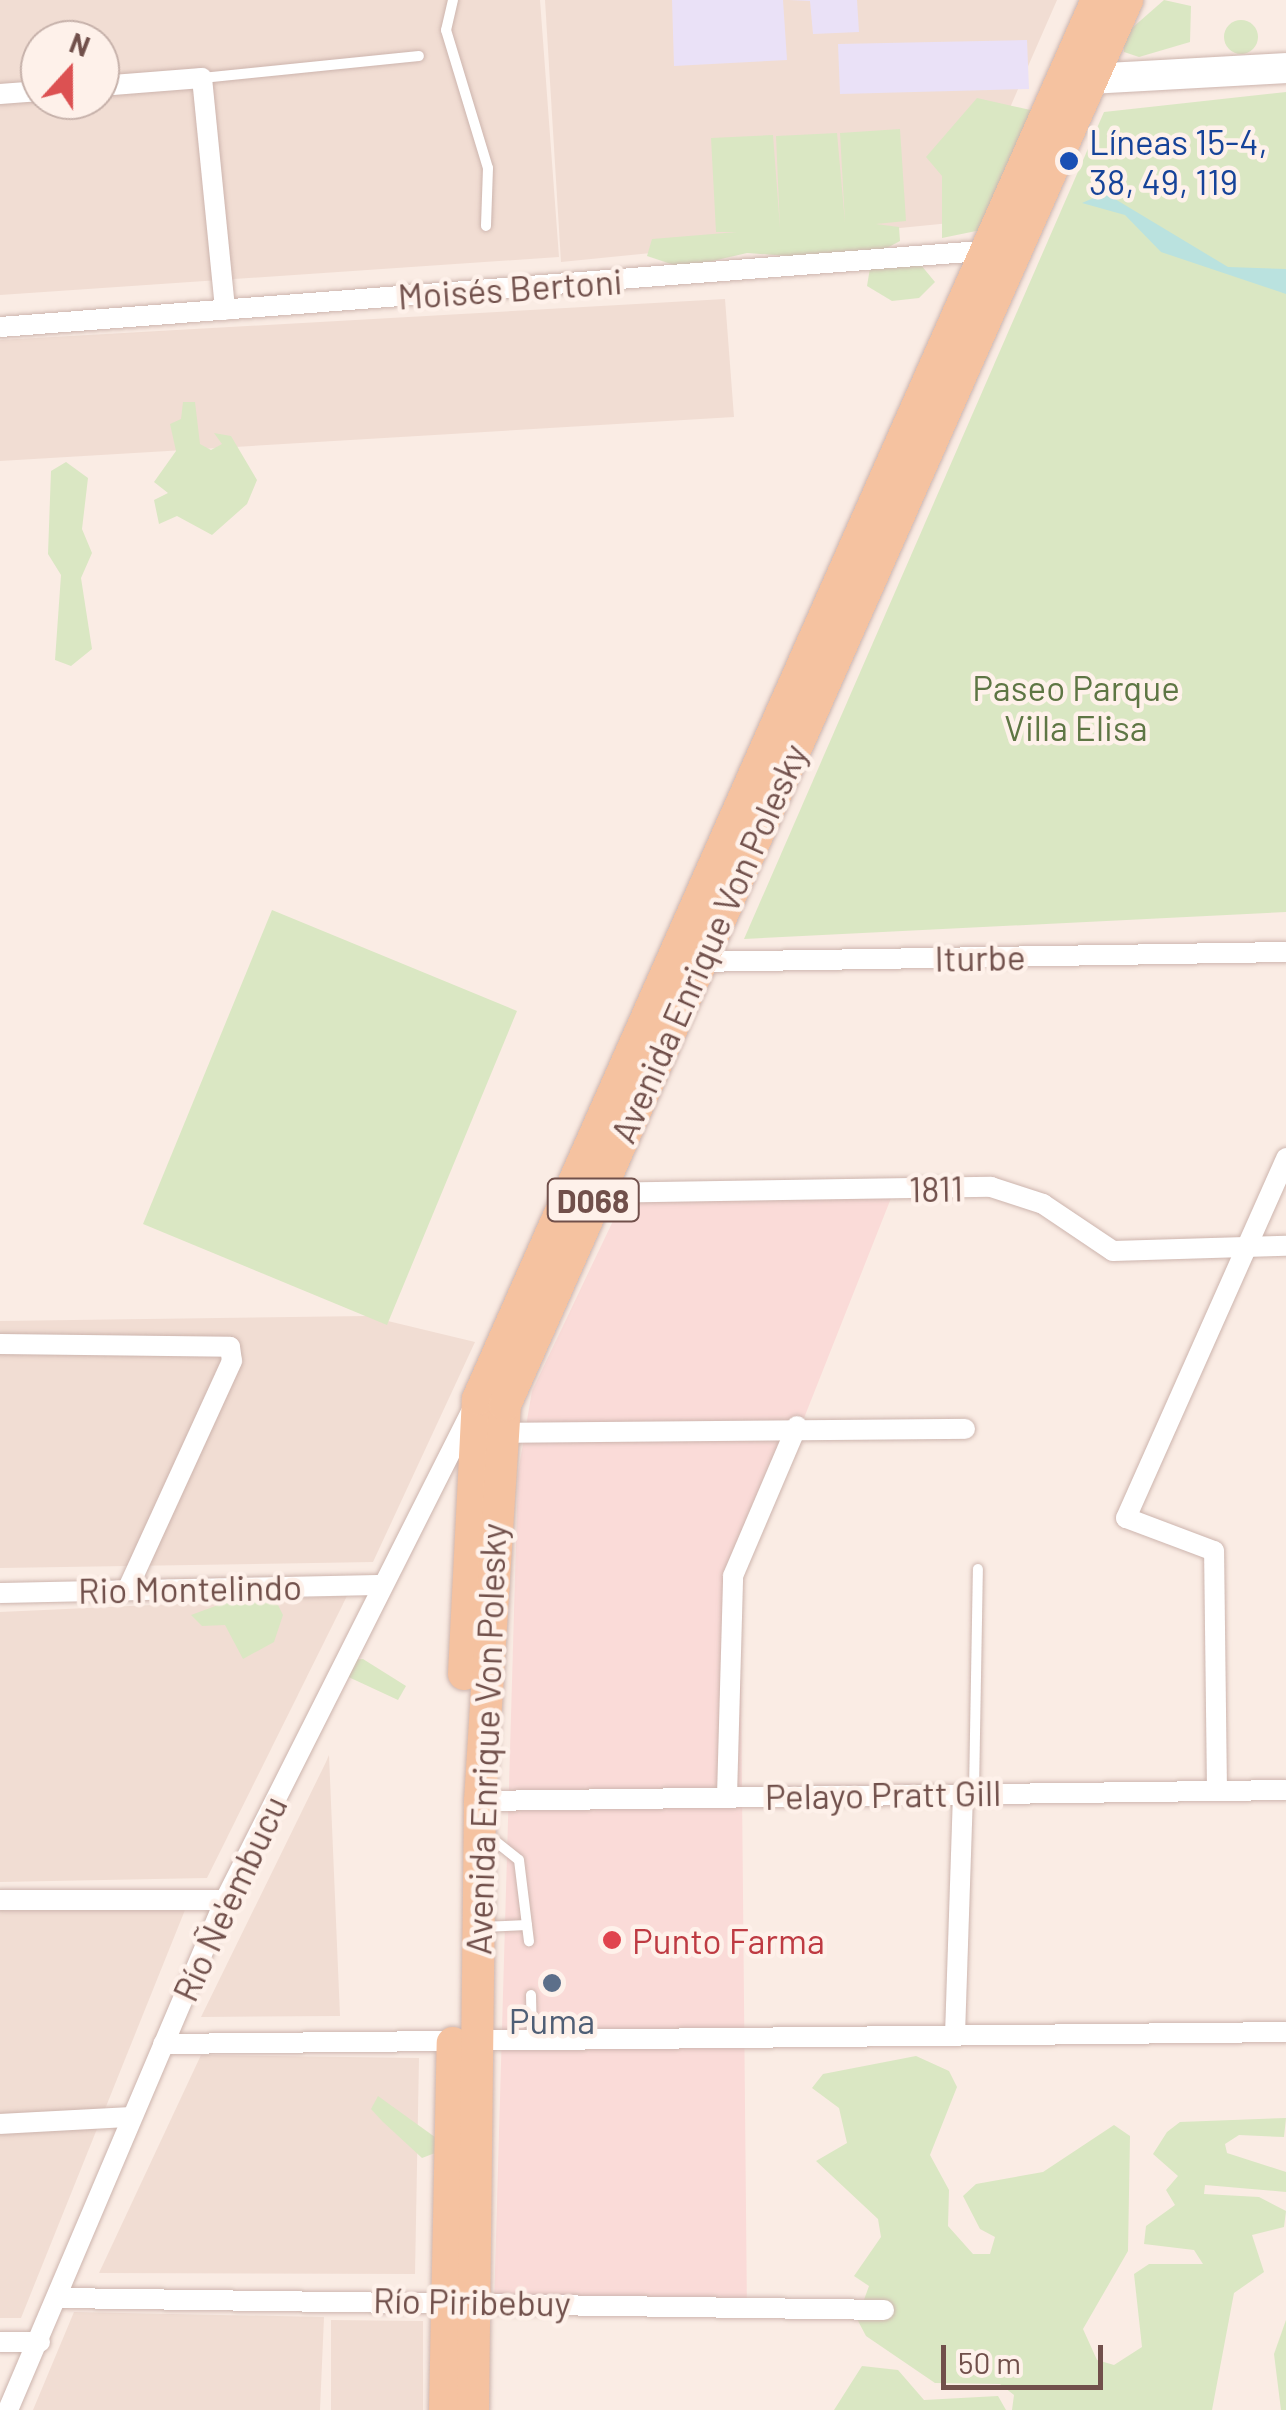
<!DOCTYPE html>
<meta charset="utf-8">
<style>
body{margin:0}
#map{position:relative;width:1286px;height:2410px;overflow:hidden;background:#faece4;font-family:Barlow,sans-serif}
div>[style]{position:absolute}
.residential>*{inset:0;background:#f1ddd3}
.commercial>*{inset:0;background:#fadbd8}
.education>*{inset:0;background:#eae1f7}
.green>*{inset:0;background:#dae7c3}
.round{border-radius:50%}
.water>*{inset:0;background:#bae2df}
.roads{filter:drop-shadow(0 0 2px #cdb5ae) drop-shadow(0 0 2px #cdb5ae)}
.lane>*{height:10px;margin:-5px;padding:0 5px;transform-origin:5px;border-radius:5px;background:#fff}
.street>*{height:20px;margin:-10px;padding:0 10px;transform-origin:10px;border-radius:10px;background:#fff}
.secondary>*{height:30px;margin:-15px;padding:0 15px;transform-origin:15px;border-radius:15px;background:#fff}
.primary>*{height:32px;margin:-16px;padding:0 16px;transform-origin:16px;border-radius:16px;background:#f5c2a0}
.dots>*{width:28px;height:28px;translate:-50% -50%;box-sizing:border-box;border:5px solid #fef1ea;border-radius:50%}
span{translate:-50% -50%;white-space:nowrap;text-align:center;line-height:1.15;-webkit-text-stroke:9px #fef1ea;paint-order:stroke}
.shield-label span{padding:2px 8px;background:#fef1ea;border:2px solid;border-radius:8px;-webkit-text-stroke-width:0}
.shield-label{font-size:32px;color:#71504b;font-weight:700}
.transit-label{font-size:35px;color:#164399}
.left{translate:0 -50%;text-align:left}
.street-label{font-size:35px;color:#71504b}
.park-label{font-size:35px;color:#5e7644}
.health-label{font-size:35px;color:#be3a42}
.service-label{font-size:35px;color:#4e5e75}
.north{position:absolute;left:20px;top:20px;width:100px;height:100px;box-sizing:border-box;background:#fef1ea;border:2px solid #c6b1aa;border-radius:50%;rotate:21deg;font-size:28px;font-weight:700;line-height:40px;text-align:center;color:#71504b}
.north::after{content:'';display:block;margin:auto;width:35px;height:45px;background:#dc5152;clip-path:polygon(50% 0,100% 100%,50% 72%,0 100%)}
.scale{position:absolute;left:941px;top:2345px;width:162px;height:45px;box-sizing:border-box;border:5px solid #71504b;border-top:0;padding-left:12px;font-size:30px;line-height:35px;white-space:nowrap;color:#71504b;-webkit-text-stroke:8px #fef1ea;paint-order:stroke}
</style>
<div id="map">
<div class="residential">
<div style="clip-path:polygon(evenodd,0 0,540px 0,559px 257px,0 295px,0 0,40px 40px,100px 40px,100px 100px,40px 100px,40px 40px)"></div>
<div style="clip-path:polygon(545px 0,1057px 0,960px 222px,561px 262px)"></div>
<div style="clip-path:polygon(725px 299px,734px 417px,0 461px,0 340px)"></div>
<div style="clip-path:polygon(367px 1316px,475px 1342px,373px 1562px,0 1568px,0 1321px)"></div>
<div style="clip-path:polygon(347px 1596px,207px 1878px,0 1882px,0 1612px)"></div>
<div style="clip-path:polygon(329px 1755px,340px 2016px,201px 2017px,326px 1762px)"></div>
<div style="clip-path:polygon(187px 1905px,21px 2318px,0 2318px,0 1907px)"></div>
<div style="clip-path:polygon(201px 2055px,419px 2058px,415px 2274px,99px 2273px)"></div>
<div style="clip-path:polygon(74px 2312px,324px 2317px,320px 2410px,33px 2410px)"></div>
<div style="clip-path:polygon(331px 2320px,423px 2321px,423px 2410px,331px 2410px)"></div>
</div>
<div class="commercial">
<div style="clip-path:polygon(897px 1183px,740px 1580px,747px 2315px,494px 2307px,518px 1473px,532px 1391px,622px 1202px)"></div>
</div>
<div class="education">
<div style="clip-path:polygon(672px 0,783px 0,787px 60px,674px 66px)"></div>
<div style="clip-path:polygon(789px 0,857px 0,859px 32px,813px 34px,810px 1px)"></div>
<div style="clip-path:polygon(1027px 40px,1029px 89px,840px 94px,838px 44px)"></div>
</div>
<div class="green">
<div style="clip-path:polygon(1164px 0,1191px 6px,1190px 42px,1139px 57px,1124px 52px,1124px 35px)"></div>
<div class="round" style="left:1224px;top:20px;width:34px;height:34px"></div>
<div style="clip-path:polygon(1286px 92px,1286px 912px,744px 939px,1104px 112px)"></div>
<div style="clip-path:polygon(977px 98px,1035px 111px,986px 229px,942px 238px,942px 176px,926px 157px)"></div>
<div style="clip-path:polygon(900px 129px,906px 221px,876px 224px,899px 227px,900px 241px,887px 248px,911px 253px,935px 282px,919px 298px,892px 301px,867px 286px,871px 262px,747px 253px,683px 268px,647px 256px,652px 239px,737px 232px,716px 232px,711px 138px,773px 135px,780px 228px,776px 136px,837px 133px,845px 223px,840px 133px)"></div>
<div style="clip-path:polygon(183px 402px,195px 402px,200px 444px,211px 450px,222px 444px,214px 433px,231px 436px,257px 480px,247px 504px,212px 535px,177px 516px,159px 524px,154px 500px,168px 493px,154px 482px,176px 451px,170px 424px,181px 419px)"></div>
<div style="clip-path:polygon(66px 462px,88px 478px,82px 529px,92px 553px,81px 578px,92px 649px,71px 666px,55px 660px,61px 575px,48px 554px,51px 471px)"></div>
<div style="clip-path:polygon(272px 910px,517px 1011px,387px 1325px,143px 1224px)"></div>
<div style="clip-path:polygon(240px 1597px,278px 1605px,283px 1615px,274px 1642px,243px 1659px,225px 1625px,202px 1626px,191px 1615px)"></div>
<div style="clip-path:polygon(363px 1659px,406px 1686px,398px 1700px,342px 1674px,346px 1660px)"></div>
<div style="clip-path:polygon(916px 2056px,949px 2071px,957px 2087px,930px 2155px,949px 2190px,948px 2226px,973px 2254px,990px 2254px,995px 2237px,980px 2229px,963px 2196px,976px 2184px,1043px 2172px,1114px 2125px,1130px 2136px,1128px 2251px,1083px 2329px,1097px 2360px,1114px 2365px,1142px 2347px,1134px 2274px,1149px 2264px,1203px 2264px,1194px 2250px,1144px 2244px,1146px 2226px,1175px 2205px,1166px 2190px,1178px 2176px,1153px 2154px,1167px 2132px,1180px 2122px,1286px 2118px,1284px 2137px,1239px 2135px,1225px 2144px,1227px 2153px,1286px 2172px,1286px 2192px,1205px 2185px,1204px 2194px,1259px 2197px,1286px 2211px,1284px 2227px,1252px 2235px,1264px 2272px,1234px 2293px,1212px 2410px,1012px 2410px,1014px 2395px,1000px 2384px,935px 2383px,866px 2336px,857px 2319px,869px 2286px,854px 2276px,881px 2237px,878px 2219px,816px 2161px,847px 2143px,839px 2108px,812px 2088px,823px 2074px)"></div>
<div style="clip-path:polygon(378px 2096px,439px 2140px,435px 2153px,422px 2158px,382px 2121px,371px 2109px)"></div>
<div style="clip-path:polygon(1286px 2320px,1286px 2410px,1281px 2410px,1274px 2354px)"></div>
<div style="clip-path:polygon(862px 2366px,898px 2370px,924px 2400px,998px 2396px,1006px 2410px,834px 2410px)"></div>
</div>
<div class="water">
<div style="clip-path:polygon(1105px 193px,1228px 267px,1286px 269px,1286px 294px,1161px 252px,1125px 215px,1082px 203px)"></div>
</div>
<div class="roads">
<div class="lane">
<div style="left:453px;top:0;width:31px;rotate:103deg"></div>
<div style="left:446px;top:30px;width:144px;rotate:73.1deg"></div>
<div style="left:488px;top:168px;width:58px;rotate:92deg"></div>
<div style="left:202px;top:78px;width:218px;rotate:-5.8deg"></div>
<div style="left:974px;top:1792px;width:223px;rotate:-89deg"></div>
<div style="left:485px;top:1833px;width:43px;rotate:38.5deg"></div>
<div style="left:519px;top:1860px;width:82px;rotate:83deg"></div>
<div style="left:483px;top:1927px;width:44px;rotate:-2.6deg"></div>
<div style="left:531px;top:1995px;width:44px;rotate:88.7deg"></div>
</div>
<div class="street">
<div style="left:100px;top:86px;width:102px;rotate:-4.5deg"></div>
<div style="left:202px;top:78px;width:233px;rotate:84.3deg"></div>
<div style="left:0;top:94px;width:40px;rotate:-4.3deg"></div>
<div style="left:0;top:327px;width:996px;rotate:-4.43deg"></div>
<div style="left:695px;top:962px;width:591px;rotate:-0.97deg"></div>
<div style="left:592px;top:1193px;width:399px;rotate:-0.9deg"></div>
<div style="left:991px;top:1187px;width:55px;rotate:18.1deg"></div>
<div style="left:1043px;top:1204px;width:84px;rotate:33.9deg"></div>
<div style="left:1113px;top:1251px;width:173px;rotate:-1.7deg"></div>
<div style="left:0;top:1344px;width:230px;rotate:0.7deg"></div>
<div style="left:230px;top:1347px;width:14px;rotate:82deg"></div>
<div style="left:232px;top:1361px;width:250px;rotate:114.6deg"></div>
<div style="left:495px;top:1433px;width:470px;rotate:-0.5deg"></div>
<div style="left:0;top:1593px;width:379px;rotate:-1.2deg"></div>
<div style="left:1217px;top:1791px;width:240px;rotate:-90.7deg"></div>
<div style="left:1214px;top:1551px;width:94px;rotate:-159.4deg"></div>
<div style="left:1126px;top:1518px;width:394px;rotate:-66deg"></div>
<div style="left:727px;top:1796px;width:220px;rotate:-88.4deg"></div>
<div style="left:733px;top:1576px;width:163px;rotate:-66.9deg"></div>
<div style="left:480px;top:1801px;width:806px;rotate:-0.78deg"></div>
<div style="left:0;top:1900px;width:225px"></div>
<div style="left:955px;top:2035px;width:243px;rotate:-88.1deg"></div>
<div style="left:163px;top:2044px;width:1123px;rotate:-0.61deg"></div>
<div style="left:0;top:2124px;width:131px;rotate:-3.1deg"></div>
<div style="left:60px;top:2298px;width:824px;rotate:0.83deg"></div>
<div style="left:0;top:2342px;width:40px"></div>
<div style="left:8px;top:2410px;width:554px;rotate:-66.95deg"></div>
<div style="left:225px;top:1900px;width:549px;rotate:-63.25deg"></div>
</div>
<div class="secondary">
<div style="left:1073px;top:80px;width:213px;rotate:-3.2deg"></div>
</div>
<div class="primary">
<div style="left:464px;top:1674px;width:275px;rotate:-87.1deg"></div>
<div style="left:478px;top:1399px;width:1530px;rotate:-66.13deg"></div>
<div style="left:445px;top:2410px;width:367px;rotate:-88.8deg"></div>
<div style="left:473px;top:2410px;width:609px;rotate:-89.34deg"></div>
<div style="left:480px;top:1801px;width:397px;rotate:-86.4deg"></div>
<div style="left:505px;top:1405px;width:1537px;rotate:-66.12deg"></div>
</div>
</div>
<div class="dots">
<div style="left:1069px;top:161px;background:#1a4fb4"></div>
<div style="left:612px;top:1940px;background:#e0444e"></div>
<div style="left:552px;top:1983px;background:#5c6f8a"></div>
</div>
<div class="shield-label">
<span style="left:593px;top:1200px">D068</span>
</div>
<div class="transit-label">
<span class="left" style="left:1089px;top:161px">Líneas 15-4,<br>38, 49, 119</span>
</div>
<div class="street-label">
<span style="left:510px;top:288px;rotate:-4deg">Moisés Bertoni</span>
<span style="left:708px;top:943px;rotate:-66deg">Avenida Enrique Von Polesky</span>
<span style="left:980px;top:957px;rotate:-1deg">Iturbe</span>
<span style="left:936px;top:1188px;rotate:-1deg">1811</span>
<span style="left:190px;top:1588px;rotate:-1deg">Rio Montelindo</span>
<span style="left:485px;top:1739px;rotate:-88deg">Avenida Enrique Von Polesky</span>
<span style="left:883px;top:1794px;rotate:-1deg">Pelayo Pratt Gill</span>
<span style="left:229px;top:1898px;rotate:-65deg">Río Ñe'embucu</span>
<span style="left:472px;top:2301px;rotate:1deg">Río Piribebuy</span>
</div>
<div class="park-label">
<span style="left:1076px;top:707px">Paseo Parque<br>Villa Elisa</span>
</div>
<div class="health-label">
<span class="left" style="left:632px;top:1940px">Punto Farma</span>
</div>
<div class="service-label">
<span style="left:552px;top:2020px">Puma</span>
</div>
<div class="north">N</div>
<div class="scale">50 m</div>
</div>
